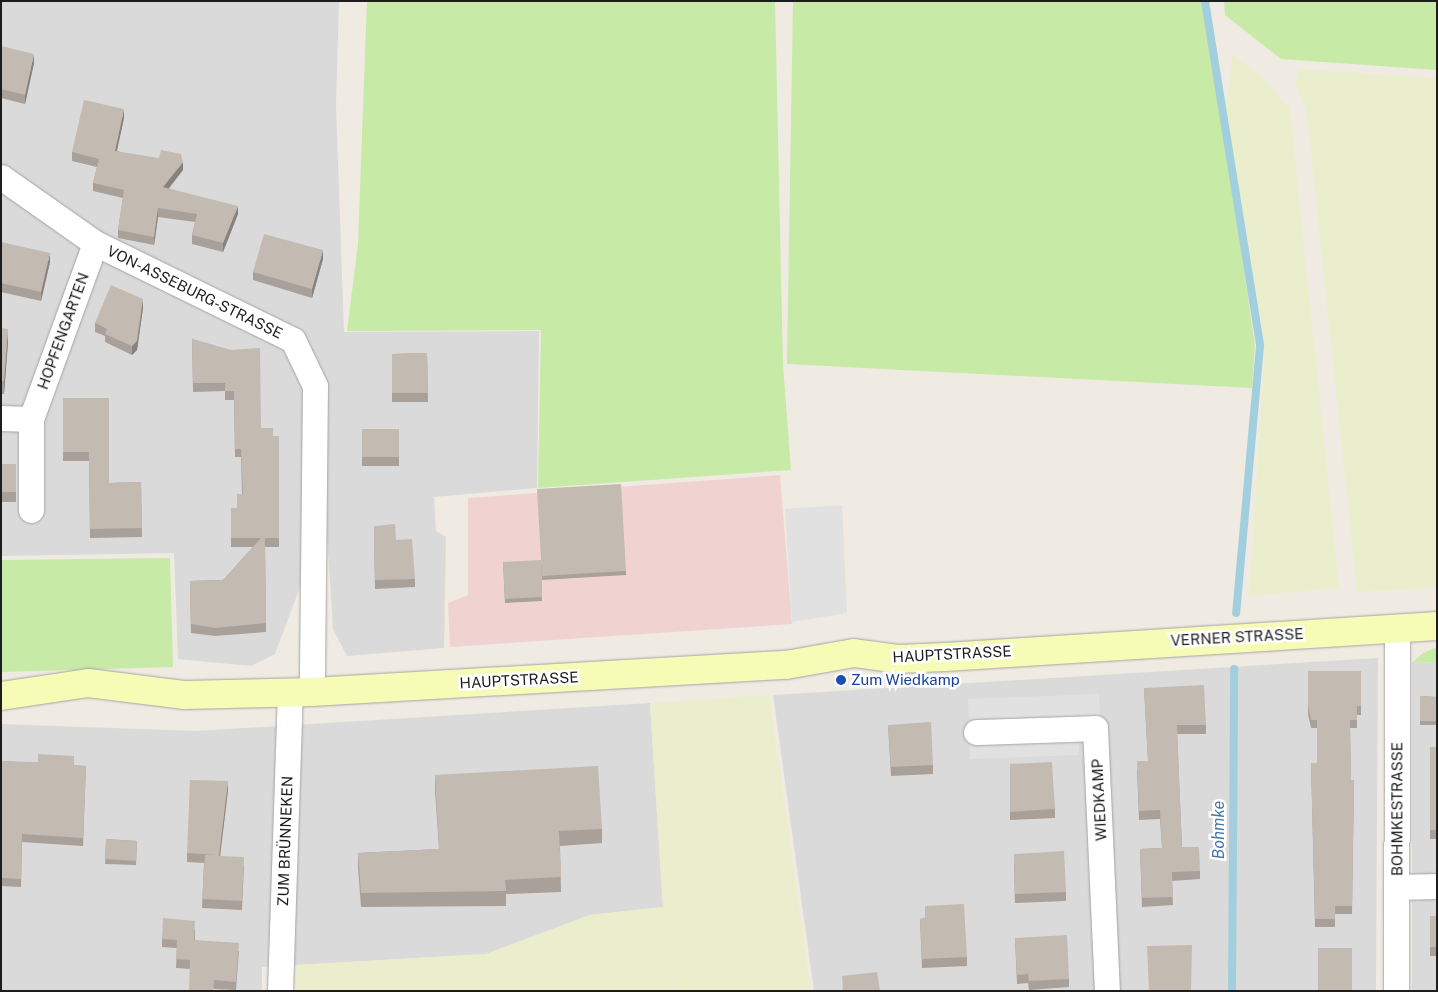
<!DOCTYPE html>
<meta charset="utf-8">
<style>
body{margin:0}
#map{position:relative;width:1438px;height:992px;overflow:hidden;background:#efebe3;font-family:"Public Sans",sans-serif}
div>[style]{position:absolute}
.residential>*{inset:0;background:#dbdada}
.commercial>*{inset:0;background:#f0d3d1}
.farmland>*{inset:0;background:#ebeecd}
.grass>*{inset:0;background:#c7eaa7}
.parking>*{inset:0;background:#e1e1e1}
.stream>*{height:8px;margin:-4px;padding:0 4px;transform-origin:4px;border-radius:4px;background:#a2cfdd}
.roads{filter:drop-shadow(0 0 1px #a4a4a4) drop-shadow(0 0 1px #a4a4a4)}
.street>*{height:25px;margin:-12.5px;padding:0 12.5px;transform-origin:12.5px;border-radius:12.5px;background:#fff}
.secondary>*{height:28px;margin:-14px;padding:0 14px;transform-origin:14px;border-radius:14px;background:#f6fbb5}
.wall>*{inset:0;background:#a8a099}
.shaded-wall>*{inset:0;background:#88827d}
.building>*{inset:0;background:#c3bab2}
.dots>*{width:14px;height:14px;translate:-50% -50%;box-sizing:border-box;border:2px solid #fff;border-radius:50%}
span{translate:-50% -50%;white-space:nowrap;text-align:center;line-height:1.15;-webkit-text-stroke:5px #fff;paint-order:stroke}
.street-label{font-size:15px;color:#1d1d1d}
.transit-label{font-size:15px;color:#164399}
.left{translate:0 -50%;text-align:left}
.water-label{font-size:16px;color:#4575a7;font-style:italic}
.frame{position:absolute;inset:0;border:2px solid #1d1d1d;pointer-events:none}
</style>
<div id="map">
<div class="residential">
<div style="clip-path:polygon(1px 1px,339px 1px,336px 105px,344px 332px,539px 331px,537px 488px,434px 497px,436px 531px,446px 537px,444px 648px,347px 656px,333px 629px,326px 518px,275px 654px,251px 666px,178px 659px,174px 553px,1px 556px)"></div>
<div style="clip-path:polygon(1378px 658px,1376px 991px,814px 991px,773px 695px)"></div>
<div style="clip-path:polygon(1437px 662px,1437px 991px,1412px 991px,1412px 663px)"></div>
<div style="clip-path:polygon(650px 703px,663px 907px,590px 915px,486px 954px,262px 967px,262px 991px,1px 991px,1px 724px,196px 731px)"></div>
</div>
<div class="commercial">
<div style="clip-path:polygon(780px 475px,792px 624px,450px 647px,448px 603px,468px 595px,468px 498px)"></div>
</div>
<div class="farmland">
<div style="clip-path:polygon(1232px 54px,1258px 74px,1290px 108px,1339px 588px,1249px 596px,1265px 347px,1226px 108px)"></div>
<div style="clip-path:polygon(1299px 69px,1437px 78px,1437px 588px,1357px 592px,1306px 108px,1295px 84px)"></div>
<div style="clip-path:polygon(769px 695px,811px 991px,676px 991px,672px 965px,675px 991px,296px 991px,297px 965px,486px 954px,590px 915px,663px 907px,650px 703px)"></div>
</div>
<div class="grass">
<div style="clip-path:polygon(367px 1px,775px 1px,783px 365px,791px 470px,538px 488px,541px 330px,347px 331px,358px 244px)"></div>
<div style="clip-path:polygon(793px 1px,1204px 1px,1255px 345px,1252px 388px,787px 364px)"></div>
<div style="clip-path:polygon(1224px 1px,1437px 1px,1437px 70px,1281px 59px,1225px 15px)"></div>
<div style="clip-path:polygon(170px 558px,173px 667px,1px 672px,1px 560px)"></div>
<div style="clip-path:polygon(1437px 647px,1437px 662px,1412px 663px,1423px 653px)"></div>
</div>
<div class="parking">
<div style="clip-path:polygon(842px 505px,847px 613px,792px 622px,785px 509px)"></div>
<div style="clip-path:polygon(1099px 694px,1100px 718px,1078px 719px,1079px 755px,970px 759px,968px 699px)"></div>
</div>
<div class="stream">
<div style="left:1205px;top:1px;width:349px;rotate:80.9deg"></div>
<div style="left:1260px;top:346px;width:268px;rotate:95.1deg"></div>
<div style="left:1232px;top:991px;width:322px;rotate:-89.6deg"></div>
</div>
<div class="roads">
<div class="street">
<div style="left:1px;top:177px;width:115px;rotate:35.1deg"></div>
<div style="left:95px;top:243px;width:220px;rotate:26.1deg"></div>
<div style="left:293px;top:340px;width:51px;rotate:64.4deg"></div>
<div style="left:315px;top:386px;width:306px;rotate:90.6deg"></div>
<div style="left:1px;top:418px;width:30px;rotate:2deg"></div>
<div style="left:31px;top:419px;width:187px;rotate:-70deg"></div>
<div style="left:31px;top:510px;width:91px;rotate:-90deg"></div>
<div style="left:976px;top:732px;width:119px;rotate:-1.9deg"></div>
<div style="left:1095px;top:728px;width:263px;rotate:87.4deg"></div>
<div style="left:1396px;top:887px;width:41px;rotate:-1.4deg"></div>
<div style="left:280px;top:991px;width:299px;rotate:-88.1deg"></div>
<div style="left:1396px;top:991px;width:363px;rotate:-89.8deg"></div>
</div>
<div class="secondary">
<div style="left:1px;top:696px;width:88px;rotate:-8.5deg"></div>
<div style="left:88px;top:683px;width:98px;rotate:7.1deg"></div>
<div style="left:185px;top:695px;width:127px;rotate:-1.4deg"></div>
<div style="left:312px;top:692px;width:475px;rotate:-3.3deg"></div>
<div style="left:786px;top:665px;width:69px;rotate:-10deg"></div>
<div style="left:854px;top:653px;width:44px;rotate:7.8deg"></div>
<div style="left:898px;top:659px;width:47px;rotate:-2.4deg"></div>
<div style="left:945px;top:657px;width:493px;rotate:-3.6deg"></div>
</div>
</div>
<div class="wall">
<div style="clip-path:polygon(1px 46px,34px 63px,25px 104px,1px 98px)"></div>
<div style="clip-path:polygon(124px 118px,117px 151px,183px 170px,168px 188px,238px 214px,223px 252px,192px 244px,192px 235px,195px 222px,158px 217px,154px 245px,118px 238px,118px 230px,123px 198px,93px 191px,93px 183px,97px 167px,72px 161px,72px 152px)"></div>
<div style="clip-path:polygon(1px 242px,50px 262px,41px 301px,1px 292px)"></div>
<div style="clip-path:polygon(323px 259px,312px 298px,253px 280px,253px 272px)"></div>
<div style="clip-path:polygon(143px 308px,137px 350px,132px 355px,105px 342px,105px 336px,95px 332px,95px 323px)"></div>
<div style="clip-path:polygon(1px 328px,8px 342px,4px 394px,1px 394px)"></div>
<div style="clip-path:polygon(192px 339px,230px 350px,261px 428px,273px 436px,279px 436px,279px 547px,265px 547px,266px 632px,215px 636px,191px 633px,190px 581px,223px 580px,253px 547px,231px 547px,231px 508px,237px 508px,242px 494px,241px 457px,235px 457px,234px 400px,225px 400px,225px 391px,193px 392px)"></div>
<div style="clip-path:polygon(427px 353px,428px 402px,392px 402px,392px 354px)"></div>
<div style="clip-path:polygon(63px 398px,109px 483px,141px 482px,142px 537px,90px 538px,89px 461px,63px 461px)"></div>
<div style="clip-path:polygon(362px 429px,399px 429px,399px 466px,362px 466px)"></div>
<div style="clip-path:polygon(1px 444px,2px 464px,16px 464px,16px 502px,1px 502px)"></div>
<div style="clip-path:polygon(374px 526px,396px 540px,415px 579px,415px 587px,375px 589px)"></div>
<div style="clip-path:polygon(503px 562px,626px 571px,626px 575px,542px 580px,541px 566px,542px 601px,505px 603px)"></div>
<div style="clip-path:polygon(1308px 671px,1361px 671px,1361px 715px,1357px 715px,1357px 728px,1350px 728px,1351px 780px,1354px 780px,1352px 914px,1335px 914px,1335px 927px,1315px 927px,1311px 763px,1317px 763px,1317px 728px,1311px 728px,1308px 714px)"></div>
<div style="clip-path:polygon(1144px 688px,1206px 725px,1206px 734px,1177px 734px,1182px 847px,1200px 871px,1200px 879px,1172px 881px,1173px 905px,1142px 907px,1140px 849px,1162px 848px,1160px 819px,1139px 820px,1137px 770px,1148px 761px)"></div>
<div style="clip-path:polygon(1420px 696px,1437px 697px,1437px 725px,1420px 725px)"></div>
<div style="clip-path:polygon(888px 725px,933px 765px,933px 774px,891px 776px)"></div>
<div style="clip-path:polygon(1430px 747px,1437px 747px,1437px 839px,1430px 839px)"></div>
<div style="clip-path:polygon(1px 761px,86px 766px,83px 846px,22px 842px,21px 887px,1px 886px)"></div>
<div style="clip-path:polygon(1010px 764px,1055px 809px,1055px 818px,1010px 820px)"></div>
<div style="clip-path:polygon(435px 775px,602px 829px,602px 843px,560px 846px,561px 892px,506px 894px,506px 906px,361px 907px,358px 868px,358px 853px,439px 849px,435px 790px)"></div>
<div style="clip-path:polygon(228px 790px,220px 856px,244px 866px,242px 910px,202px 908px,204px 863px,187px 862px,187px 853px)"></div>
<div style="clip-path:polygon(106px 839px,137px 841px,136px 865px,105px 864px)"></div>
<div style="clip-path:polygon(1014px 863px,1066px 892px,1066px 901px,1015px 903px)"></div>
<div style="clip-path:polygon(925px 906px,967px 957px,967px 966px,922px 968px,920px 919px,925px 918px)"></div>
<div style="clip-path:polygon(1430px 916px,1437px 916px,1437px 956px,1430px 956px)"></div>
<div style="clip-path:polygon(195px 929px,195px 940px,239px 951px,236px 990px,214px 989px,190px 969px,176px 968px,177px 948px,162px 947px,162px 939px)"></div>
<div style="clip-path:polygon(1015px 938px,1069px 979px,1069px 987px,1029px 990px,1028px 983px,1017px 984px)"></div>
</div>
<div class="shaded-wall">
<div style="clip-path:polygon(34px 54px,34px 63px,25px 104px,25px 95px)"></div>
<div style="clip-path:polygon(124px 109px,124px 118px,115px 159px,115px 151px)"></div>
<div style="clip-path:polygon(183px 162px,183px 170px,163px 196px,163px 187px)"></div>
<div style="clip-path:polygon(238px 206px,238px 214px,223px 252px,223px 243px)"></div>
<div style="clip-path:polygon(158px 208px,158px 217px,154px 245px,154px 237px)"></div>
<div style="clip-path:polygon(323px 250px,323px 259px,312px 298px,312px 289px)"></div>
<div style="clip-path:polygon(50px 253px,50px 262px,41px 301px,41px 292px)"></div>
<div style="clip-path:polygon(143px 299px,143px 308px,137px 350px,132px 355px,132px 346px)"></div>
<div style="clip-path:polygon(8px 329px,8px 342px,4px 394px,4px 381px)"></div>
<div style="clip-path:polygon(228px 781px,228px 790px,219px 864px,219px 856px)"></div>
</div>
<div class="building">
<div style="clip-path:polygon(1px 46px,34px 54px,25px 95px,1px 89px)"></div>
<div style="clip-path:polygon(84px 100px,124px 109px,115px 151px,159px 158px,161px 150px,181px 154px,183px 162px,163px 187px,238px 206px,223px 243px,192px 235px,197px 214px,158px 208px,154px 237px,118px 230px,124px 190px,93px 183px,99px 159px,72px 152px)"></div>
<div style="clip-path:polygon(264px 234px,323px 250px,312px 289px,253px 272px)"></div>
<div style="clip-path:polygon(1px 242px,50px 253px,41px 292px,1px 283px)"></div>
<div style="clip-path:polygon(111px 285px,143px 299px,137px 341px,132px 346px,105px 334px,107px 329px,95px 323px)"></div>
<div style="clip-path:polygon(1px 328px,8px 329px,4px 381px,1px 381px)"></div>
<div style="clip-path:polygon(192px 339px,230px 350px,260px 348px,261px 428px,273px 428px,273px 436px,279px 436px,279px 538px,265px 538px,266px 623px,215px 628px,191px 624px,190px 581px,223px 580px,261px 538px,231px 538px,231px 508px,237px 508px,237px 494px,243px 494px,241px 449px,235px 449px,234px 391px,225px 391px,225px 383px,193px 383px)"></div>
<div style="clip-path:polygon(427px 353px,428px 393px,392px 393px,392px 354px)"></div>
<div style="clip-path:polygon(63px 398px,109px 398px,109px 483px,141px 482px,142px 528px,90px 529px,89px 452px,63px 452px)"></div>
<div style="clip-path:polygon(362px 429px,399px 429px,399px 457px,362px 457px)"></div>
<div style="clip-path:polygon(1px 444px,2px 464px,16px 464px,16px 492px,1px 492px)"></div>
<div style="clip-path:polygon(621px 484px,626px 571px,542px 576px,537px 489px)"></div>
<div style="clip-path:polygon(395px 524px,396px 540px,412px 539px,415px 579px,375px 580px,374px 526px)"></div>
<div style="clip-path:polygon(541px 560px,542px 597px,505px 599px,503px 562px)"></div>
<div style="clip-path:polygon(1308px 671px,1361px 671px,1361px 706px,1357px 706px,1357px 720px,1350px 720px,1351px 780px,1354px 780px,1352px 906px,1335px 906px,1335px 919px,1315px 919px,1311px 763px,1317px 763px,1317px 720px,1311px 720px,1308px 705px)"></div>
<div style="clip-path:polygon(1204px 685px,1206px 725px,1177px 725px,1182px 847px,1199px 847px,1200px 871px,1172px 872px,1173px 897px,1142px 898px,1140px 849px,1162px 848px,1160px 810px,1139px 811px,1137px 761px,1148px 761px,1144px 688px)"></div>
<div style="clip-path:polygon(1420px 696px,1437px 697px,1437px 721px,1420px 721px)"></div>
<div style="clip-path:polygon(931px 722px,933px 765px,891px 767px,888px 725px)"></div>
<div style="clip-path:polygon(1430px 747px,1437px 747px,1437px 830px,1430px 830px)"></div>
<div style="clip-path:polygon(38px 754px,74px 756px,74px 766px,86px 766px,83px 838px,22px 834px,21px 879px,1px 878px,1px 761px,38px 762px)"></div>
<div style="clip-path:polygon(1052px 762px,1055px 809px,1010px 812px,1010px 764px)"></div>
<div style="clip-path:polygon(598px 766px,602px 829px,559px 831px,561px 877px,505px 880px,506px 891px,361px 893px,358px 853px,439px 849px,435px 775px)"></div>
<div style="clip-path:polygon(190px 780px,228px 781px,219px 856px,244px 857px,242px 901px,202px 899px,205px 855px,216px 855px,187px 853px)"></div>
<div style="clip-path:polygon(106px 839px,137px 841px,136px 861px,105px 859px)"></div>
<div style="clip-path:polygon(1064px 851px,1066px 892px,1015px 894px,1014px 854px)"></div>
<div style="clip-path:polygon(964px 904px,967px 957px,922px 959px,920px 919px,925px 918px,925px 906px)"></div>
<div style="clip-path:polygon(1430px 916px,1437px 916px,1437px 947px,1430px 947px)"></div>
<div style="clip-path:polygon(163px 918px,195px 921px,194px 940px,239px 943px,236px 982px,214px 980px,213px 991px,189px 991px,190px 960px,176px 959px,177px 940px,162px 939px)"></div>
<div style="clip-path:polygon(1067px 935px,1069px 979px,1029px 981px,1028px 974px,1017px 975px,1015px 938px)"></div>
<div style="clip-path:polygon(1192px 945px,1191px 991px,1149px 991px,1147px 946px)"></div>
<div style="clip-path:polygon(1318px 948px,1352px 948px,1352px 991px,1318px 991px)"></div>
<div style="clip-path:polygon(877px 972px,880px 991px,843px 991px,842px 976px)"></div>
</div>
<div class="dots">
<div style="left:841px;top:680px;background:#1a4fb4"></div>
</div>
<div class="street-label">
<span style="left:195px;top:292px;rotate:26deg">VON-ASSEBURG-STRASSE</span>
<span style="left:63px;top:331px;rotate:-70deg">HOPFENGARTEN</span>
<span style="left:1237px;top:637px;rotate:-3deg">VERNER STRASSE</span>
<span style="left:952px;top:654px;rotate:-3deg">HAUPTSTRASSE</span>
<span style="left:519px;top:680px;rotate:-3deg">HAUPTSTRASSE</span>
<span style="left:1099px;top:800px;rotate:-93deg">WIEDKAMP</span>
<span style="left:1397px;top:809px;rotate:-90deg">BOHMKESTRASSE</span>
<span style="left:285px;top:841px;rotate:-88deg">ZUM BRÜNNEKEN</span>
</div>
<div class="transit-label">
<span class="left" style="left:851px;top:680px">Zum Wiedkamp</span>
</div>
<div class="water-label">
<span style="left:1219px;top:830px;rotate:-90deg">Bohmke</span>
</div>
<div class="frame"></div>
</div>
